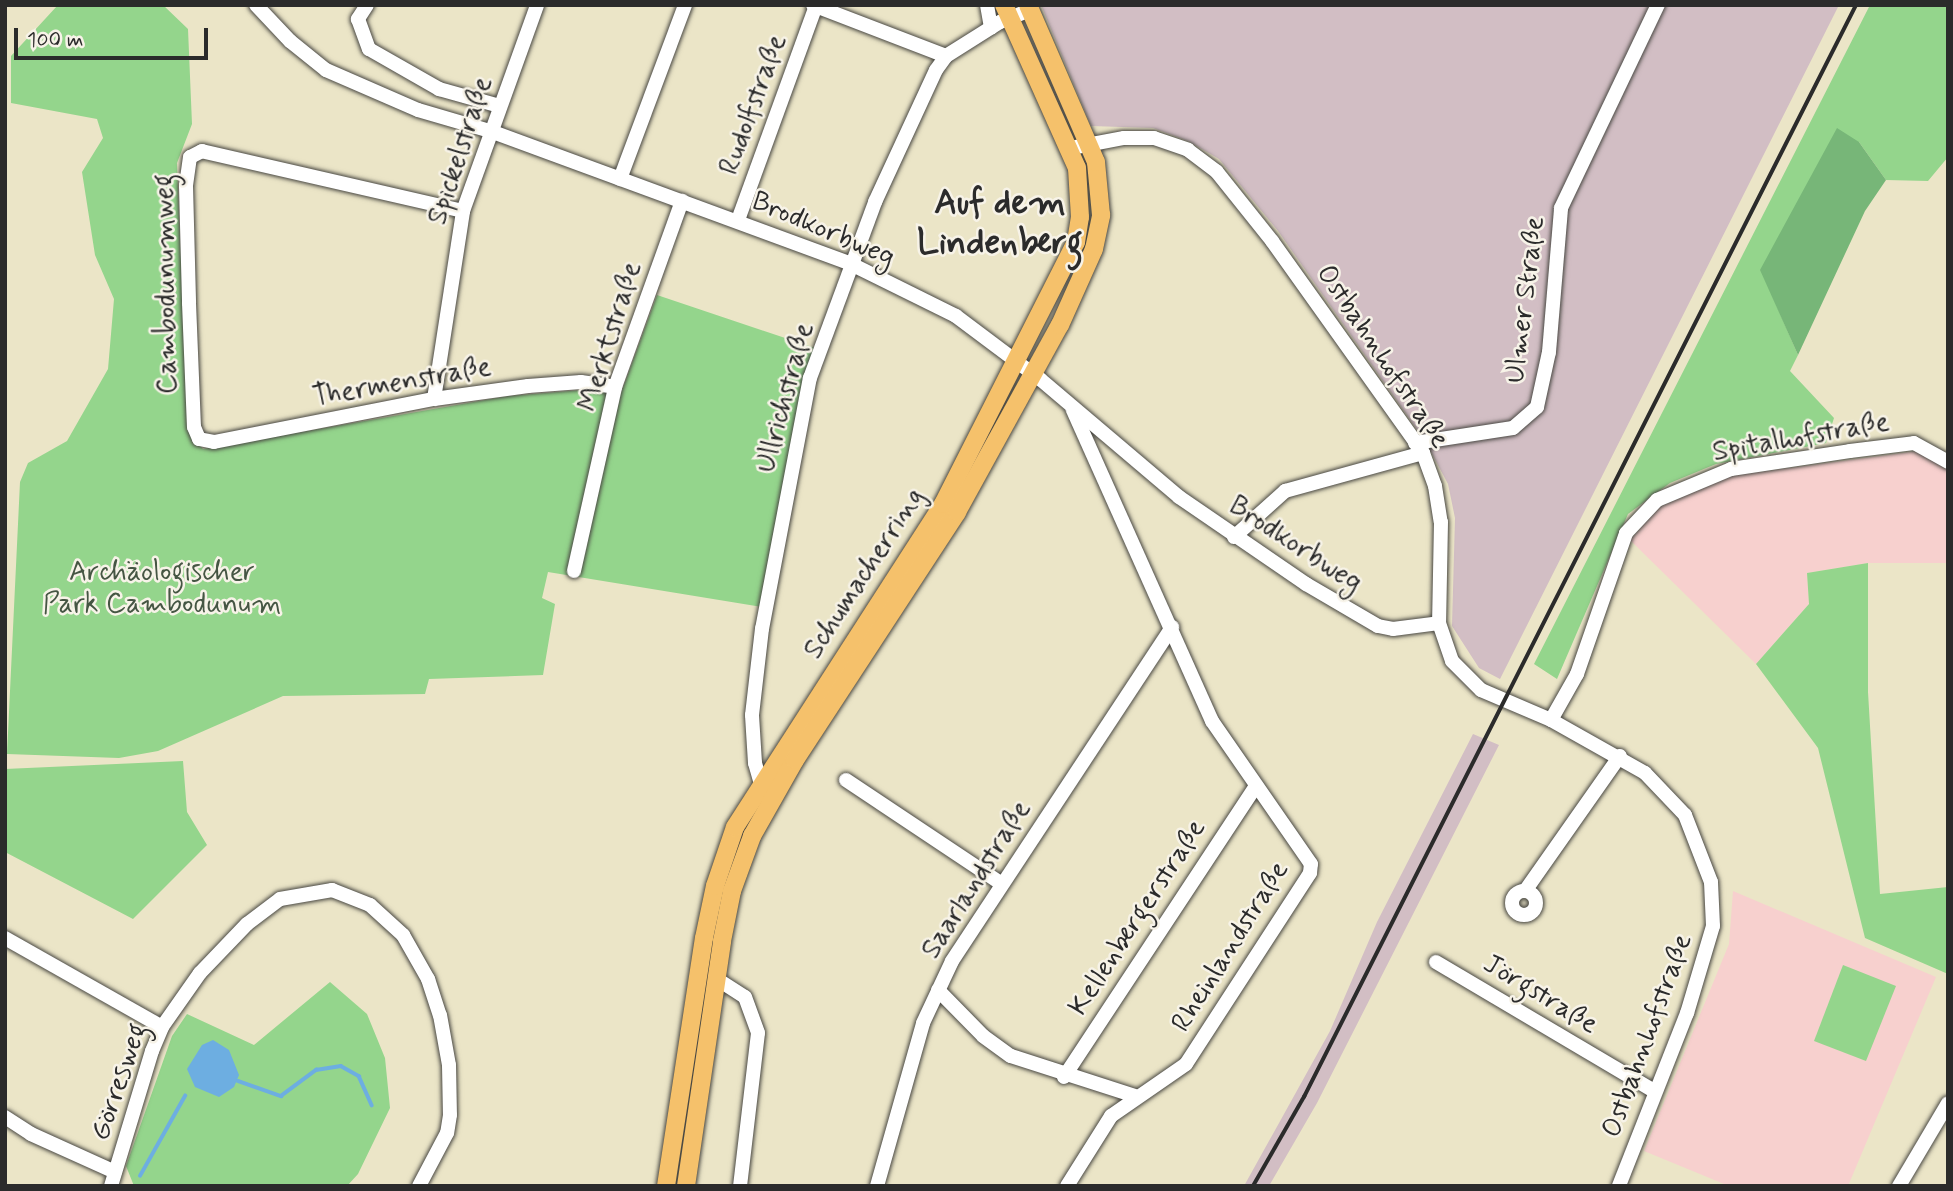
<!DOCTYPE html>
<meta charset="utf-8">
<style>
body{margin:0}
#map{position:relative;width:1953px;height:1191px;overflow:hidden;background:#ebe5c7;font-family:Mynerve,sans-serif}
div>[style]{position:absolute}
.built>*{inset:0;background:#f7d0ce}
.industrial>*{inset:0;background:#d2bec4}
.green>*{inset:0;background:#94d58c}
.forest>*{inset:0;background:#77b678}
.water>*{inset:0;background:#6daee1}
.stream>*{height:3.5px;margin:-1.75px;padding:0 1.75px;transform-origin:1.75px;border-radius:1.75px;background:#6daee1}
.roads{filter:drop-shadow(0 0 2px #484742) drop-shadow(0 0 2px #484742)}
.minor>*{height:14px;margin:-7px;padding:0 7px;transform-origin:7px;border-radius:7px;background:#fff}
.minor>.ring{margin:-7px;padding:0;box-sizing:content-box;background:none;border:14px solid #fff;border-radius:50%}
.major>*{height:18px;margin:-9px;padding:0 9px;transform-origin:9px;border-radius:9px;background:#f5c16b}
.rail>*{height:3.5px;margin:-1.75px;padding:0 1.75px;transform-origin:1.75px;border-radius:1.75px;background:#2b2b2b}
span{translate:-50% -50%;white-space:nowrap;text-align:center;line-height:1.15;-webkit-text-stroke:5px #f7f3e8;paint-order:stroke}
.street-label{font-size:28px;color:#2b2b2b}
.park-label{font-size:28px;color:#455643}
.district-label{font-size:35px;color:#2b2b2b;font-weight:700}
.frame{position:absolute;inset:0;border:7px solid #2b2b2b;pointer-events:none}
.scale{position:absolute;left:14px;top:28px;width:194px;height:32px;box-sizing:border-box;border:4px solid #2b2b2b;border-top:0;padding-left:9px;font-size:21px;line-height:24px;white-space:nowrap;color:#2b2b2b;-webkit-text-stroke:5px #f7f3e8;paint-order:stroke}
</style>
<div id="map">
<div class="built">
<div style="clip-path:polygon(1925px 450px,1948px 470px,1948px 563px,1868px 563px,1807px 573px,1809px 604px,1756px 664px,1630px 540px,1659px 507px,1729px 476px)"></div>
<div style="clip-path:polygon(1733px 891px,1936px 977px,1848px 1186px,1729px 1186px,1644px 1151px,1729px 944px)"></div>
</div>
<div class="industrial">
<div style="clip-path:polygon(1041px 5px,1839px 5px,1500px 679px,1479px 668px,1452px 626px,1455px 518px,1448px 484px,1425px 441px,1278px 231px,1219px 159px,1188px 141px,1153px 128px,1091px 126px)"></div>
<div style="clip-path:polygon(1473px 734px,1499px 745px,1317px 1103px,1269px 1186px,1244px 1186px,1330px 1031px,1377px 922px)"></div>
</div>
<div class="green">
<div style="clip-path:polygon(163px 5px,188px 29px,192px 124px,177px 163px,188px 431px,203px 449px,508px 396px,582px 390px,621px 393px,657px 295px,815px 348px,762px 607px,548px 572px,542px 598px,555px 604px,543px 675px,429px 679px,425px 694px,283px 696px,158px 751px,119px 758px,7px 754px,20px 482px,28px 463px,67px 441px,108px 369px,114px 299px,95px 255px,82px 172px,103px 138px,97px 119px,11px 103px,11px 56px,57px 6px)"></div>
<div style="clip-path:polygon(1870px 5px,1948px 5px,1948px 157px,1928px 181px,1886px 180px,1859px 142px,1761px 270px,1798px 355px,1790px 371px,1834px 418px,1826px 443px,1716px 464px,1670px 483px,1628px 514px,1557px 679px,1534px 664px)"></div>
<div style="clip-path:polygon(1868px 563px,1868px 692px,1880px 894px,1948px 887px,1948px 974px,1865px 938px,1818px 748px,1756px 664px,1809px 604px,1807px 573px)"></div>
<div style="clip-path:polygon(183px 761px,187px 812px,207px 845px,133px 919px,5px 852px,5px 769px)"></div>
<div style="clip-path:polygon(1843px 965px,1896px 986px,1866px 1061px,1814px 1041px)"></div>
<div style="clip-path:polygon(330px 982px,367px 1014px,385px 1058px,390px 1108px,358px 1174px,347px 1186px,134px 1186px,126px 1166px,172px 1036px,187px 1014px,254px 1045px)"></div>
</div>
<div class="forest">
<div style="clip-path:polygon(1837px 128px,1859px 142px,1886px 180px,1865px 211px,1798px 355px,1760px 270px)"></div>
</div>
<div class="water">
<div style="clip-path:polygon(213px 1040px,229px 1050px,239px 1075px,234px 1087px,219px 1097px,195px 1087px,187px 1069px,202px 1045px)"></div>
</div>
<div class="stream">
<div style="left:238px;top:1081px;width:46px;rotate:19.2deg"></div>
<div style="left:281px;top:1096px;width:44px;rotate:-36.6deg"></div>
<div style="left:316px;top:1070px;width:25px;rotate:-9deg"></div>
<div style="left:341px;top:1066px;width:21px;rotate:29deg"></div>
<div style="left:359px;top:1076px;width:32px;rotate:66deg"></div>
<div style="left:140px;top:1176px;width:92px;rotate:-60.6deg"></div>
</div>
<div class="roads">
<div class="minor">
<div style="left:256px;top:5px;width:50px;rotate:46.6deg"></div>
<div style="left:290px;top:41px;width:46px;rotate:38.9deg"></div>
<div style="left:326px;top:70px;width:100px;rotate:23.5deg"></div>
<div style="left:418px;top:110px;width:78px;rotate:16.3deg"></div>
<div style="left:493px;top:132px;width:382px;rotate:20.2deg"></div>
<div style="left:851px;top:264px;width:117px;rotate:26.3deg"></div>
<div style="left:956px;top:316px;width:105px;rotate:36.9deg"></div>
<div style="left:1040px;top:379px;width:182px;rotate:40.3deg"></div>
<div style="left:1179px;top:497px;width:154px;rotate:34.4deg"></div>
<div style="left:1306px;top:584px;width:83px;rotate:30.3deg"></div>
<div style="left:1378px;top:626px;width:15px;rotate:11deg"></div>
<div style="left:1393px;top:629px;width:46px;rotate:-7.4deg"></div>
<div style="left:367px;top:5px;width:17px;rotate:123deg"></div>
<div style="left:358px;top:19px;width:32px;rotate:70deg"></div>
<div style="left:369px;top:49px;width:81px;rotate:29.7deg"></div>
<div style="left:439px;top:89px;width:63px;rotate:15.6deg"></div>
<div style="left:813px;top:5px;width:142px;rotate:21deg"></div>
<div style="left:987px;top:5px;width:23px;rotate:80deg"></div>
<div style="left:1071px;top:148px;width:54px;rotate:-10.7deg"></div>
<div style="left:1124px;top:138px;width:30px"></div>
<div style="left:1154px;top:138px;width:36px;rotate:19deg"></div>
<div style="left:1188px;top:150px;width:36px;rotate:37deg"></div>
<div style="left:1217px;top:172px;width:88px;rotate:51.4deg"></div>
<div style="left:1272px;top:241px;width:260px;rotate:54.5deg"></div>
<div style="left:1423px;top:453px;width:35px;rotate:70deg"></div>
<div style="left:1435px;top:486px;width:36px;rotate:81deg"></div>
<div style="left:1441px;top:522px;width:101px;rotate:91.1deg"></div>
<div style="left:1439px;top:623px;width:40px;rotate:71.1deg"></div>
<div style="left:1452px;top:661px;width:41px;rotate:45deg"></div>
<div style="left:1481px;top:690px;width:76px;rotate:23.2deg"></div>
<div style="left:1551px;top:720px;width:108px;rotate:29.4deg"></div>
<div style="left:1645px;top:773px;width:58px;rotate:46.4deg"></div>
<div style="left:1685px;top:815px;width:72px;rotate:68.8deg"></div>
<div style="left:1711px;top:882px;width:44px;rotate:87.4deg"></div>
<div style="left:1713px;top:926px;width:91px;rotate:106.6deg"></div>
<div style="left:1687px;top:1013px;width:186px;rotate:111.5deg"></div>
<div style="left:620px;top:179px;width:186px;rotate:-69.5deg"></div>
<div style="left:463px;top:211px;width:268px;rotate:-167.1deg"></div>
<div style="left:202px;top:151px;width:13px;rotate:153deg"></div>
<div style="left:190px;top:157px;width:29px;rotate:98deg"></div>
<div style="left:186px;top:186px;width:117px;rotate:88.5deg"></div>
<div style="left:189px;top:303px;width:124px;rotate:87.7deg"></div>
<div style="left:194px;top:427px;width:13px;rotate:67deg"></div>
<div style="left:199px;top:439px;width:15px;rotate:11deg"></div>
<div style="left:214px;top:442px;width:224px;rotate:-11.1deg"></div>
<div style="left:434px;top:399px;width:95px;rotate:-7.9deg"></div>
<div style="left:528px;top:386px;width:53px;rotate:-4.3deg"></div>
<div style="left:581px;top:382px;width:34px;rotate:8deg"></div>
<div style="left:738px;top:220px;width:228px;rotate:-70deg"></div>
<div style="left:434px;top:399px;width:190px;rotate:-81.2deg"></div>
<div style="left:463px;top:211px;width:219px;rotate:-70.2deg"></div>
<div style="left:1415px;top:443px;width:99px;rotate:-8.7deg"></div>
<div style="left:1513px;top:428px;width:32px;rotate:-41deg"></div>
<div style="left:1537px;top:407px;width:56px;rotate:-77.7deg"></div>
<div style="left:1549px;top:352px;width:144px;rotate:-85.2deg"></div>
<div style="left:1561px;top:208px;width:225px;rotate:-64.5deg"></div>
<div style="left:1234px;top:537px;width:69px;rotate:-42deg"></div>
<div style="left:1285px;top:491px;width:143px;rotate:-15.4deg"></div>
<div style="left:574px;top:571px;width:189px;rotate:-77.4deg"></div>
<div style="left:615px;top:387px;width:198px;rotate:-70.2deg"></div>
<div style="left:1551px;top:720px;width:53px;rotate:-60.5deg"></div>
<div style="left:1577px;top:674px;width:149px;rotate:-70.8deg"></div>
<div style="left:1626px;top:533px;width:45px;rotate:-46.8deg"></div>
<div style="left:1657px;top:500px;width:80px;rotate:-22.7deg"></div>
<div style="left:1731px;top:469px;width:120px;rotate:-8.6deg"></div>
<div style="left:1850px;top:451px;width:64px;rotate:-7.1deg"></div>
<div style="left:1914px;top:443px;width:39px;rotate:29deg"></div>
<div style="left:846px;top:780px;width:187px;rotate:33.7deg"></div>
<div style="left:761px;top:784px;width:22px;rotate:-106deg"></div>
<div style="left:755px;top:763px;width:48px;rotate:-93.6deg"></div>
<div style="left:752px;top:715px;width:87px;rotate:-83.4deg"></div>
<div style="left:762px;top:629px;width:256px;rotate:-79.2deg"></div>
<div style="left:810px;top:378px;width:188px;rotate:-69.7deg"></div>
<div style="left:875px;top:202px;width:145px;rotate:-65.2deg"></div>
<div style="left:936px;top:70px;width:17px;rotate:-54deg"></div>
<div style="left:946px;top:56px;width:64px;rotate:-32.2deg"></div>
<div style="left:1000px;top:22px;width:31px;rotate:-22deg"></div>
<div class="ring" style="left:1512px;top:891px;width:10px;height:10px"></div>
<div style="left:1525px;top:891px;width:165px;rotate:-54.9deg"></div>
<div style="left:5px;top:938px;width:180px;rotate:29.5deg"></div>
<div style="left:1436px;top:962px;width:253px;rotate:30.6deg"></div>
<div style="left:717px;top:979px;width:33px;rotate:33deg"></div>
<div style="left:745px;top:997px;width:38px;rotate:70deg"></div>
<div style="left:758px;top:1033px;width:154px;rotate:96.7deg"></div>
<div style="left:938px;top:990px;width:64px;rotate:45.6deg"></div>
<div style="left:983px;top:1036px;width:34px;rotate:36deg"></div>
<div style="left:1011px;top:1056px;width:130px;rotate:17.9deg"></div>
<div style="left:1064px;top:1077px;width:347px;rotate:-56.6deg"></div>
<div style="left:5px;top:1117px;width:31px;rotate:33deg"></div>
<div style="left:31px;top:1134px;width:92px;rotate:24.3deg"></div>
<div style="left:111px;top:1186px;width:141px;rotate:-73.1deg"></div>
<div style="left:152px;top:1051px;width:26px;rotate:-67deg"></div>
<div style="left:162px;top:1027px;width:66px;rotate:-54.9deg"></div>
<div style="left:200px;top:973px;width:68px;rotate:-46.2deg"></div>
<div style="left:247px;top:924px;width:41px;rotate:-37.1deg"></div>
<div style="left:280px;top:899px;width:53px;rotate:-9.8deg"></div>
<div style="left:332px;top:890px;width:41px;rotate:21.5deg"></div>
<div style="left:370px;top:905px;width:45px;rotate:42.3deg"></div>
<div style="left:403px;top:935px;width:51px;rotate:60.4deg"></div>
<div style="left:428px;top:979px;width:38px;rotate:72deg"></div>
<div style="left:440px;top:1015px;width:51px;rotate:79.8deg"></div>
<div style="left:449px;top:1065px;width:50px;rotate:88.9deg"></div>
<div style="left:450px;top:1115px;width:18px;rotate:99deg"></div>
<div style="left:447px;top:1133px;width:60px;rotate:117.8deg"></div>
<div style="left:877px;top:1186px;width:169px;rotate:-74.2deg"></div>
<div style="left:923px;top:1023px;width:68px;rotate:-64.9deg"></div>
<div style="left:952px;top:961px;width:400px;rotate:-56.6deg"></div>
<div style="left:1067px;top:1186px;width:83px;rotate:-57.8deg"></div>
<div style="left:1111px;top:1116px;width:91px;rotate:-34.7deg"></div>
<div style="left:1186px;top:1064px;width:228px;rotate:-57deg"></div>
<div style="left:1310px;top:873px;width:9px;rotate:-84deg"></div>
<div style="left:1311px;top:864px;width:174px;rotate:-124.7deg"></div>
<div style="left:1212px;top:721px;width:341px;rotate:-114.1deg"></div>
<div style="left:1899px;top:1186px;width:96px;rotate:-59.4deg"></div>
</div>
<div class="major">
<div style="left:666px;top:1186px;width:251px;rotate:-81.3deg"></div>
<div style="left:704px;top:938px;width:53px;rotate:-78.1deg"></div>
<div style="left:715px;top:886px;width:62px;rotate:-71.3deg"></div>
<div style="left:735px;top:827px;width:384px;rotate:-57.2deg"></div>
<div style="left:943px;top:504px;width:294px;rotate:-63.1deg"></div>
<div style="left:1076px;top:242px;width:25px;rotate:-81deg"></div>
<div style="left:1080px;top:217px;width:49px;rotate:-93.5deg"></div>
<div style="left:1077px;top:168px;width:179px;rotate:-114.1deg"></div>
<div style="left:686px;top:1186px;width:248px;rotate:-81.6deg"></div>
<div style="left:722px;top:941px;width:51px;rotate:-78.7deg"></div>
<div style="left:732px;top:891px;width:59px;rotate:-70deg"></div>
<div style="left:752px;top:836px;width:87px;rotate:-60.5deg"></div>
<div style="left:795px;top:760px;width:296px;rotate:-56.8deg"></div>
<div style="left:957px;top:512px;width:213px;rotate:-61.2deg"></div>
<div style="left:1060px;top:325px;width:83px;rotate:-65.9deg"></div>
<div style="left:1094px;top:249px;width:35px;rotate:-78deg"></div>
<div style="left:1101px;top:215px;width:53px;rotate:-95.4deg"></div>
<div style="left:1096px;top:162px;width:171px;rotate:-113.4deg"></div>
</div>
</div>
<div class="rail">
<div style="left:1253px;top:1186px;width:103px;rotate:-60.2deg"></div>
<div style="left:1304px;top:1097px;width:1224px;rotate:-63.18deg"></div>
</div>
<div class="street-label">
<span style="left:754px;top:105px;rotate:-70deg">Rudolfstraße</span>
<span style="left:461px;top:151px;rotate:-72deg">Spickelstraße</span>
<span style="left:823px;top:230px;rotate:23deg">Brodkorbweg</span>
<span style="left:167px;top:284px;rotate:-91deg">Cambodunumweg</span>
<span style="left:1526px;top:300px;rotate:-83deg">Ulmer Straße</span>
<span style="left:611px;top:337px;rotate:-73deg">Merktstraße</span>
<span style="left:1382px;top:357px;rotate:56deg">Ostbahnhofstraße</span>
<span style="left:402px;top:383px;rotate:-10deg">Thermenstraße</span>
<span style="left:786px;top:398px;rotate:-75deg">Ullrichstraße</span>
<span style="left:1801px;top:438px;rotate:-10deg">Spitalhofstraße</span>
<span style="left:1295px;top:545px;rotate:33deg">Brodkorbweg</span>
<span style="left:865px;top:574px;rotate:-57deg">Schumacherring</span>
<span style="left:977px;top:880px;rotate:-58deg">Saarlandstraße</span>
<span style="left:1138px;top:918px;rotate:-57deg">Kellenbergerstraße</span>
<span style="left:1231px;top:947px;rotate:-58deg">Rheinlandstraße</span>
<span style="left:1540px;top:995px;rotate:31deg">Jörgstraße</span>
<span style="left:1648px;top:1036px;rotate:-70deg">Ostbahnhofstraße</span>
<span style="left:120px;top:1082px;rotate:-71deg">Görresweg</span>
</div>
<div class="park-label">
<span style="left:162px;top:589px">Archäologischer<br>Park Cambodunum</span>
</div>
<div class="district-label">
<span style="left:1000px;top:223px">Auf dem<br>Lindenberg</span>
</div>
<div class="frame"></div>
<div class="scale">100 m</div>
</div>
